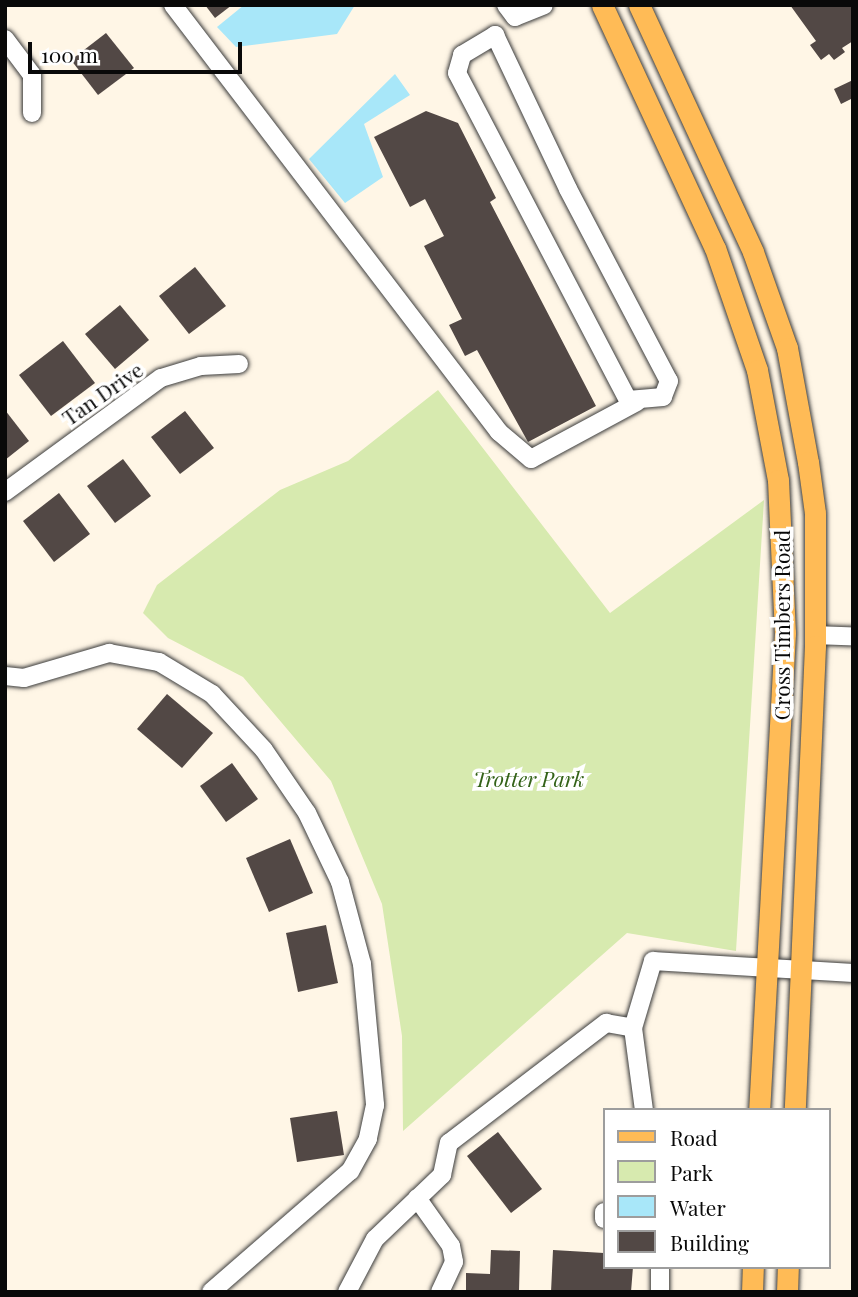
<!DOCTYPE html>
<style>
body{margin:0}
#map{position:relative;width:858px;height:1297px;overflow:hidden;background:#fff6e6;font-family:"Playfair Display",serif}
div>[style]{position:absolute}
.green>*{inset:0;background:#d7eaaf}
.water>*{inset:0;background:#a8e7f9}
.building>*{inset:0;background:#524845}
.roads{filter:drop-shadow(0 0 2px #3c3c3c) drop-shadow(0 0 2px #3c3c3c)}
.minor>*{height:18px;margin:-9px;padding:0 9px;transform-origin:9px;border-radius:9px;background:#fff}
.major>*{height:21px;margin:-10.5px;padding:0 10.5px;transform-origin:10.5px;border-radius:10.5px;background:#ffbb56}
span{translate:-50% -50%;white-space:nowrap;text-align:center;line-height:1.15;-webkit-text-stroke:7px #fff;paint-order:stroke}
.street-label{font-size:21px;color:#090909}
.park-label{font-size:21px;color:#336218;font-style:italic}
.frame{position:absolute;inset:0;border:7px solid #090909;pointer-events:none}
.legend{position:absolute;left:603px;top:1108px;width:228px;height:161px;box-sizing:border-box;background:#fff;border:2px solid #9d9d9d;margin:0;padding:9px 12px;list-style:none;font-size:21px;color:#090909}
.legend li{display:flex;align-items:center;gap:14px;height:35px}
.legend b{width:35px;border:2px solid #9d9d9d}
.scale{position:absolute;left:28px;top:42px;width:214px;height:32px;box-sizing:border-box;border:4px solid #090909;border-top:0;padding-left:9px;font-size:21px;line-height:24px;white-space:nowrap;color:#090909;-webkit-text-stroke:5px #fff;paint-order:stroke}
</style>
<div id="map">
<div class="green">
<div style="clip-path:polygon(438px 390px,610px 613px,764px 500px,736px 951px,627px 933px,403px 1131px,402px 1036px,382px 904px,331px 781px,243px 677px,168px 638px,143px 613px,157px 585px,280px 490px,348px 461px)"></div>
</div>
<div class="water">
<div style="clip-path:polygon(244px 5px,355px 5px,337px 34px,236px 47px,217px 27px)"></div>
<div style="clip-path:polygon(395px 74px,410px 95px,364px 124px,383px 177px,345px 203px,309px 159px)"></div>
</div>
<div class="building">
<div style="clip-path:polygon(205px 5px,232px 5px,215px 18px)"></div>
<div style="clip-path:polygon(790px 5px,853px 5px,853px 41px,842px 48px,845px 52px,834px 60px,829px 54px,821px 60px,810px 45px,816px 41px)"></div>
<div style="clip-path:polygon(106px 33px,134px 68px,98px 95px,71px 60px)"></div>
<div style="clip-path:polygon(853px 80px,853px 98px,841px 104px,834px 89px)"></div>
<div style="clip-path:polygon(426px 111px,458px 123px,496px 198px,490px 202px,596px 406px,528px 442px,477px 350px,465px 356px,449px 325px,462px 319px,424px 246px,444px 236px,425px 199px,410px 207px,374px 137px)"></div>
<div style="clip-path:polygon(195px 267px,226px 306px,189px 334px,159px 296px)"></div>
<div style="clip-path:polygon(120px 305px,149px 340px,115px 369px,85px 334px)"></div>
<div style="clip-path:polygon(63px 341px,95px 383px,51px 416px,19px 375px)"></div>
<div style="clip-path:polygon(5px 410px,29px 441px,5px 460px)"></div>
<div style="clip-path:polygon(185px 411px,214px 448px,180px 474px,151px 437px)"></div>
<div style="clip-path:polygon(123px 459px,151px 496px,115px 523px,87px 486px)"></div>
<div style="clip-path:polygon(59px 493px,90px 534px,54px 562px,23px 521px)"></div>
<div style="clip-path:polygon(167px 694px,213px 733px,182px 768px,137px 729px)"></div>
<div style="clip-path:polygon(232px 763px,258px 799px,226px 822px,200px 786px)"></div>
<div style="clip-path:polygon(290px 839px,313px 893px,269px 912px,246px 858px)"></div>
<div style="clip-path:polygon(326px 925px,338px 983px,298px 992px,286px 933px)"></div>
<div style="clip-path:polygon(337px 1111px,344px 1155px,297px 1162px,290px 1118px)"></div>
<div style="clip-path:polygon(498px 1132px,542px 1189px,511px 1213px,467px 1156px)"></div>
<div style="clip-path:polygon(491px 1250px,520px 1251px,519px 1292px,466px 1292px,466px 1273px,490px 1274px)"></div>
<div style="clip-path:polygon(553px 1250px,604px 1253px,604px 1267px,633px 1267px,631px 1292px,551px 1292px)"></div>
</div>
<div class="roads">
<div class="minor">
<div style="left:173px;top:5px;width:537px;rotate:52.64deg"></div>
<div style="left:499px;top:432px;width:42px;rotate:40.2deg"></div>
<div style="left:531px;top:459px;width:120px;rotate:-28.3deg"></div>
<div style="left:506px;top:5px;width:15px;rotate:53deg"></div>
<div style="left:515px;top:17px;width:31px;rotate:-22deg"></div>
<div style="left:495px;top:35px;width:170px;rotate:64.6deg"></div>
<div style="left:568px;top:189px;width:217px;rotate:62.3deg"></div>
<div style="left:669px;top:381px;width:17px;rotate:111deg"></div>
<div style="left:663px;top:397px;width:35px;rotate:175deg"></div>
<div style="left:628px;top:400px;width:369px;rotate:-117.6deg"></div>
<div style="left:457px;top:73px;width:19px;rotate:-74deg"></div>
<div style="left:462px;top:55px;width:39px;rotate:-31deg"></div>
<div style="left:5px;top:39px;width:45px;rotate:53.1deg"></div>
<div style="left:32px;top:75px;width:38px;rotate:90deg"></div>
<div style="left:5px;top:492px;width:193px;rotate:-36.2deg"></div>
<div style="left:161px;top:378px;width:42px;rotate:-16.7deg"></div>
<div style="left:201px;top:366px;width:38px;rotate:-3deg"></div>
<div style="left:815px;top:635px;width:38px;rotate:2deg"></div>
<div style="left:5px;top:676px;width:19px;rotate:6deg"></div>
<div style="left:24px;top:678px;width:89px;rotate:-16.4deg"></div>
<div style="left:109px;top:653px;width:51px;rotate:10.2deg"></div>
<div style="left:159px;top:662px;width:62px;rotate:31.1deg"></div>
<div style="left:212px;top:694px;width:76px;rotate:47.1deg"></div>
<div style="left:264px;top:750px;width:76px;rotate:55.7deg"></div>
<div style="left:307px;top:813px;width:76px;rotate:64.4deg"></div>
<div style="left:340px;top:882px;width:85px;rotate:75deg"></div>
<div style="left:362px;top:964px;width:142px;rotate:84.7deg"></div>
<div style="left:375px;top:1105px;width:35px;rotate:102deg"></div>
<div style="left:368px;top:1139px;width:37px;rotate:119deg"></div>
<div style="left:350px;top:1171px;width:184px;rotate:139deg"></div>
<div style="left:633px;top:1028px;width:83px;rotate:82.4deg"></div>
<div style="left:417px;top:1198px;width:59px;rotate:54.7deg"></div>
<div style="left:451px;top:1246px;width:16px;rotate:79deg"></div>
<div style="left:454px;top:1262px;width:33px;rotate:115deg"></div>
<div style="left:604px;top:1212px;width:7px;rotate:90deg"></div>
<div style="left:347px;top:1292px;width:60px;rotate:-62.2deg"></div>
<div style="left:375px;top:1239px;width:93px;rotate:-43.7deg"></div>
<div style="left:442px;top:1175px;width:33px;rotate:-78deg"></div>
<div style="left:449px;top:1143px;width:198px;rotate:-37.4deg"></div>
<div style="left:606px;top:1023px;width:27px;rotate:10deg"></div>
<div style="left:633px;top:1028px;width:70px;rotate:-73.4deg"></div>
<div style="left:653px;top:961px;width:200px;rotate:3.4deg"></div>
<div style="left:660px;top:1292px;width:25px;rotate:-90deg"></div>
</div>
<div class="major">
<div style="left:602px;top:5px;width:268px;rotate:65.1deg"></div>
<div style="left:715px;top:248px;width:129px;rotate:71deg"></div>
<div style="left:757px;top:370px;width:112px;rotate:79.2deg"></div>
<div style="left:778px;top:480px;width:153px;rotate:87.4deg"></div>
<div style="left:785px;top:633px;width:478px;rotate:93.1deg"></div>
<div style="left:639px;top:5px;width:272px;rotate:65.2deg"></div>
<div style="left:753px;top:252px;width:102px;rotate:70.5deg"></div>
<div style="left:787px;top:348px;width:116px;rotate:79.6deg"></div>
<div style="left:808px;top:462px;width:51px;rotate:82.2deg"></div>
<div style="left:815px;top:513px;width:133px;rotate:90deg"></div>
<div style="left:815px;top:646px;width:464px;rotate:92.5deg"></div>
<div style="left:752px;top:1292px;width:25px;rotate:-88deg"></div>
<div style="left:787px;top:1292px;width:25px;rotate:-88deg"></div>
</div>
</div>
<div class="street-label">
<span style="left:102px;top:393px;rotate:-35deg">Tan Drive</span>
<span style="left:781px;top:625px;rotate:-90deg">Cross Timbers Road</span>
</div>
<div class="park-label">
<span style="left:529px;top:778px">Trotter Park</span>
</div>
<div class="frame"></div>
<ul class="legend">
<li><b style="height:9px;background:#ffbb56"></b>Road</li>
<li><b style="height:19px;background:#d7eaaf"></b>Park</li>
<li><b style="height:19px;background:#a8e7f9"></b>Water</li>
<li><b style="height:19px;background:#524845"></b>Building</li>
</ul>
<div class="scale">100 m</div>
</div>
